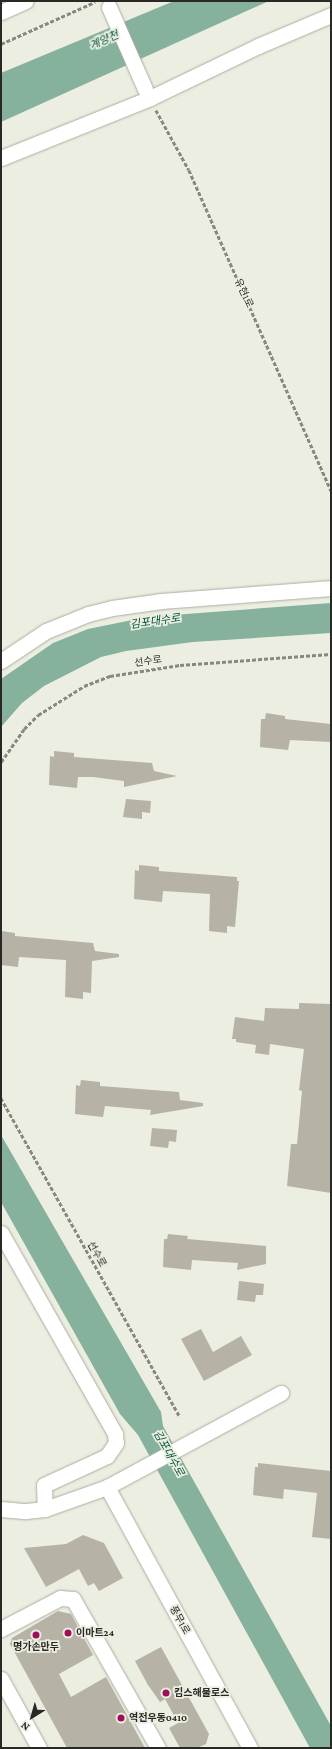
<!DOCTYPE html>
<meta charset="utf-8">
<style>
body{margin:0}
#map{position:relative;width:332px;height:1749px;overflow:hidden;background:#eceee1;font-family:"Crimson Pro","Noto Sans KR",serif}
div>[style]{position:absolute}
.water>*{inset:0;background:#86b19c}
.building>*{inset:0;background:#b6b2a6}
.path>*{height:2.5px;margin-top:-1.25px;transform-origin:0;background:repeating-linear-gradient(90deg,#87887f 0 4px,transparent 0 6px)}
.roads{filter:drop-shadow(0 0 1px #abada1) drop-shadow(0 0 1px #abada1)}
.minor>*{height:15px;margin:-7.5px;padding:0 7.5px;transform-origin:7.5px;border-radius:7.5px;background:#fff}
.dots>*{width:11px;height:11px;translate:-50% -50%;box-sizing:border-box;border:2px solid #eceee1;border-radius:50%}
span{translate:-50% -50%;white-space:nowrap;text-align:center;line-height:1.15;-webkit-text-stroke:3.5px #eceee1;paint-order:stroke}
.street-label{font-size:10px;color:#282924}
.poi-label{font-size:10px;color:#282924;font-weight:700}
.left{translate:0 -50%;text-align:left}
.water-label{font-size:11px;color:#00543a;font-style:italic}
.frame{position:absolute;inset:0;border:2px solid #282924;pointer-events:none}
.north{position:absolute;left:12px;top:1697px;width:40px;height:40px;-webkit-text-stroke:3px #eceee1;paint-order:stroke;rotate:217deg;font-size:11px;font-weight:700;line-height:16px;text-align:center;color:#282924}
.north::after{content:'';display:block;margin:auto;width:14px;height:18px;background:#282924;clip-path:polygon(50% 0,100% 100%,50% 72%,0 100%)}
</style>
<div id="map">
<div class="water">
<div style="clip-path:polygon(174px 1px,269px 1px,1px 122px,1px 73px)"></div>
<div style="clip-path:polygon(331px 603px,331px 633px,193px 642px,126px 651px,101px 657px,44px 686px,22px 703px,1px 727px,1px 679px,53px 643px,88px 629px,147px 617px)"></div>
<div style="clip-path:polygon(1px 1135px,161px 1412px,163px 1426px,331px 1726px,331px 1748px,310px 1748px,138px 1435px,120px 1414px,1px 1202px)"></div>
</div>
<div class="building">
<div style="clip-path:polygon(266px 713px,285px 716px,285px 719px,331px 724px,331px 742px,290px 740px,288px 750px,260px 747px,261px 719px,265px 719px)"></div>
<div style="clip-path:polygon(54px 751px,74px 753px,74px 757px,152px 763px,154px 771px,177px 776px,124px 787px,124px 781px,93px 777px,78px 777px,77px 788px,49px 785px,50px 756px,54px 757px)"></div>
<div style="clip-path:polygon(126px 799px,151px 801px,150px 813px,142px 812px,142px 819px,123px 817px)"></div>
<div style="clip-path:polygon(139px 865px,159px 867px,159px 871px,237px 877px,237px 881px,239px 881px,235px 927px,227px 926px,227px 933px,209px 931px,210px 894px,163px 891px,162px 902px,134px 899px,135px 870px,139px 871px)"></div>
<div style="clip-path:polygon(1px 931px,15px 933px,15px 936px,93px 943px,95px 951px,119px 954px,119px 957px,92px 961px,91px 993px,83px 992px,83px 999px,65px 997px,66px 960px,19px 957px,18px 967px,1px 965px)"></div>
<div style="clip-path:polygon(299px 1003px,331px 1004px,331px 1193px,287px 1186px,291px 1144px,297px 1144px,302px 1091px,299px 1090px,304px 1049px,270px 1044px,269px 1055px,255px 1053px,256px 1045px,236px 1042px,236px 1039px,232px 1039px,235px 1017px,264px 1021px,265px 1008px,299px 1009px)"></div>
<div style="clip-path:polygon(81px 1080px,100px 1082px,100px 1086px,179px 1092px,180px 1100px,203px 1103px,203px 1106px,150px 1115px,151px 1110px,105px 1106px,103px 1117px,75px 1114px,76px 1085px,80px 1086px)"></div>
<div style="clip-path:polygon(152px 1128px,177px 1130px,176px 1142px,169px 1141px,168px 1148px,150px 1146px)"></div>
<div style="clip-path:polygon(168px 1234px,188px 1236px,187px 1239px,266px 1246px,266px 1264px,237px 1270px,238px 1263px,192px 1260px,191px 1270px,163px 1267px,164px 1239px,167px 1239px)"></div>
<div style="clip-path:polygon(239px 1281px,264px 1284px,263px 1295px,256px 1295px,255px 1302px,237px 1300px)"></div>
<div style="clip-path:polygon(201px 1329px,213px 1352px,241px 1336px,252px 1355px,204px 1381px,181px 1339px)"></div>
<div style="clip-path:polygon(258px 1463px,331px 1471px,331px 1539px,312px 1537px,317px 1493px,284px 1489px,283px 1499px,253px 1495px,255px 1467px,258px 1467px)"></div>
<div style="clip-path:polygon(83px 1535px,104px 1543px,123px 1578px,99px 1591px,94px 1583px,88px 1586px,79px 1569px,46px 1587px,24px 1548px,66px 1544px)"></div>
<div style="clip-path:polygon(58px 1611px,71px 1614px,93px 1655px,59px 1674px,71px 1697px,106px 1677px,145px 1748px,67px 1748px,10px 1644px,12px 1638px)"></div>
<div style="clip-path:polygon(161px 1647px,209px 1734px,206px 1744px,197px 1748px,180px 1748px,169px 1728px,178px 1723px,165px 1699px,160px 1702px,148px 1685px,135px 1661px)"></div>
</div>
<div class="path">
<div style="left:1px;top:44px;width:103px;rotate:-24.1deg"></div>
<div style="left:156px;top:110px;width:68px;rotate:61.2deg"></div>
<div style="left:189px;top:170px;width:351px;rotate:66.1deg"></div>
<div style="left:1px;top:762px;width:40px;rotate:-55.1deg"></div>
<div style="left:24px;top:729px;width:20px;rotate:-45deg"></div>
<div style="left:38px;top:715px;width:54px;rotate:-32.2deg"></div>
<div style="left:84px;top:686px;width:28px;rotate:-21deg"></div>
<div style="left:110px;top:676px;width:71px;rotate:-8.9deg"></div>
<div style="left:180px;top:665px;width:151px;rotate:-4.2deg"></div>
<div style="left:1px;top:1098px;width:366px;rotate:60.7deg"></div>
</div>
<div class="roads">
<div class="minor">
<div style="left:109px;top:7px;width:90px;rotate:66.3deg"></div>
<div style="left:1px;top:12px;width:27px;rotate:-24deg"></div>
<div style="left:1px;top:158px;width:161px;rotate:-21.9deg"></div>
<div style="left:150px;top:98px;width:120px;rotate:-25.7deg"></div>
<div style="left:258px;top:46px;width:79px;rotate:-23deg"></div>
<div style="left:1px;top:661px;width:54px;rotate:-33.7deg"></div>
<div style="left:46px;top:631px;width:45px;rotate:-22deg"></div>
<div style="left:88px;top:614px;width:25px;rotate:-14deg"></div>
<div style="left:112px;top:608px;width:50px;rotate:-8deg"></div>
<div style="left:162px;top:601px;width:169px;rotate:-4.4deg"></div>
<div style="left:1px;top:1233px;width:231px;rotate:60.4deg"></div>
<div style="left:115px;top:1434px;width:9px;rotate:84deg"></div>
<div style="left:116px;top:1443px;width:16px;rotate:125deg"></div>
<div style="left:107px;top:1456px;width:69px;rotate:155.3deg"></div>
<div style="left:44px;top:1485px;width:24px;rotate:88deg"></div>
<div style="left:107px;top:1487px;width:298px;rotate:61.3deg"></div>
<div style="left:1px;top:1509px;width:25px;rotate:5deg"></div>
<div style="left:26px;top:1511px;width:19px;rotate:-6deg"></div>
<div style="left:45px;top:1509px;width:66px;rotate:-19.5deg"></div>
<div style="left:107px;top:1487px;width:198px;rotate:-28.4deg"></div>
<div style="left:1px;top:1629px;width:67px;rotate:-27.7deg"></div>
<div style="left:60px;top:1598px;width:13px;rotate:4deg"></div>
<div style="left:73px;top:1599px;width:172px;rotate:60.3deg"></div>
<div style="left:1px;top:1679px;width:79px;rotate:61.2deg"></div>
</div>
</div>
<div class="dots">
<div style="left:68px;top:1633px;background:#9d0f5b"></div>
<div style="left:36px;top:1635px;background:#9d0f5b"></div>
<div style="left:166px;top:1693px;background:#9d0f5b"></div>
<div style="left:121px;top:1718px;background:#9d0f5b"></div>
</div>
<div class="street-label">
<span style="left:244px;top:293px;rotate:65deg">유현1로</span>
<span style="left:148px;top:661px;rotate:-8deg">선수로</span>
<span style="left:97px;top:1254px;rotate:61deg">선수로</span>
<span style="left:180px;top:1620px;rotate:61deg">풍무1로</span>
</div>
<div class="poi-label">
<span class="left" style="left:76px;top:1633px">이마트24</span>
<span style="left:36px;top:1647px">명가손만두</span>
<span class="left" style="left:174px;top:1693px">킴스해물로스</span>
<span class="left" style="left:129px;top:1718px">역전우동0410</span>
</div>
<div class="water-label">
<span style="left:104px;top:40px;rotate:-24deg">계양천</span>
<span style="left:155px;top:621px;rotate:-8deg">김포대수로</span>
<span style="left:169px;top:1453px;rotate:61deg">김포대수로</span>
</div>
<div class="frame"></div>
<div class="north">N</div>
</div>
